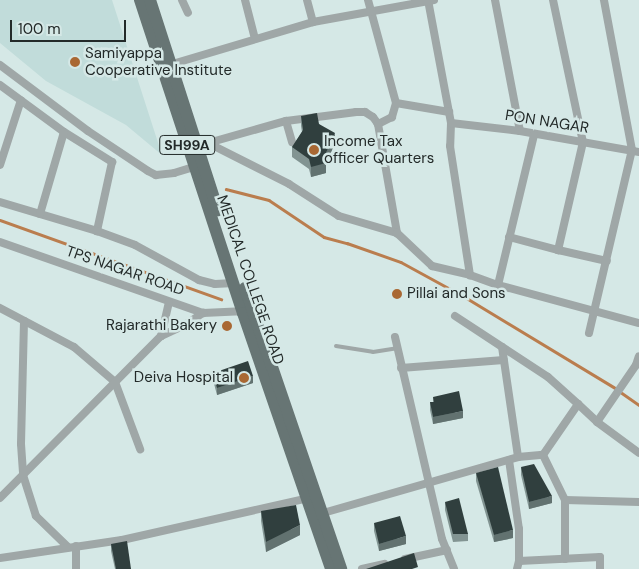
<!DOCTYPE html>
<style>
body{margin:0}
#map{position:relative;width:639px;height:569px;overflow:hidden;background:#d5e8e6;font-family:"DM Sans",sans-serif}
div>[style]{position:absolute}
.built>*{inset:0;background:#c1dcda}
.stream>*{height:2.5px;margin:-1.25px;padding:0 1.25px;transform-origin:1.25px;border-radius:1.25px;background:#ba7d4e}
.lane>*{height:4px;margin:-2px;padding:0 2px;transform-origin:2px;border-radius:2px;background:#9fa7a7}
.street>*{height:8px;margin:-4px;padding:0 4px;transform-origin:4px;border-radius:4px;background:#9fa7a7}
.primary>*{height:12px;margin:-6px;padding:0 6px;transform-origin:6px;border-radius:6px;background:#677574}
.wall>*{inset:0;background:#829492}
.shaded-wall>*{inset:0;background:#627270}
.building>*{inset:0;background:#303f3e}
.dots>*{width:14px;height:14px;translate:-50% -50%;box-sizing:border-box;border:2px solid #d5e8e6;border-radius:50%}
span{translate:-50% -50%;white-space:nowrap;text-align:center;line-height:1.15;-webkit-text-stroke:5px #d5e8e6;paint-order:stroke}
.shield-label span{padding:1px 4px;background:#d5e8e6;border:1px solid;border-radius:4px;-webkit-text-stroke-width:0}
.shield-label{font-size:14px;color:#232a29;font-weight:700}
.poi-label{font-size:15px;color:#232a29}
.left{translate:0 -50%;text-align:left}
.right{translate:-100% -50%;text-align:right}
.street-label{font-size:15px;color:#232a29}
.scale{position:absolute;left:10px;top:20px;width:116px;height:22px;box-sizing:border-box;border:2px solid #232a29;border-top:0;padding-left:6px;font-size:15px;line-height:18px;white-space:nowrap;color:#232a29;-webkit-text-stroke:4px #d5e8e6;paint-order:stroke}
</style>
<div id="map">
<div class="built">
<div style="clip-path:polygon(0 0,112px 0,162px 155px,126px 125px,46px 81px,0 43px)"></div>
</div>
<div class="stream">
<div style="left:226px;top:189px;width:44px;rotate:14.3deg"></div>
<div style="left:269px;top:200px;width:66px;rotate:33.9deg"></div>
<div style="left:324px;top:237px;width:24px;rotate:15deg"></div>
<div style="left:347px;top:243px;width:57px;rotate:19.4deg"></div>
<div style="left:401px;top:262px;width:73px;rotate:28.7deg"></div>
<div style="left:465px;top:297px;width:175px;rotate:31.2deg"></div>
<div style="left:0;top:220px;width:235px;rotate:19.7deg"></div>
<div style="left:622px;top:393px;width:21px;rotate:35deg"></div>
</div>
<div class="lane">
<div style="left:336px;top:346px;width:37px;rotate:9deg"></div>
<div style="left:373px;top:352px;width:24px;rotate:-9deg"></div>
</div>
<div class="street">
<div style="left:182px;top:0;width:14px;rotate:65deg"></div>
<div style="left:245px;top:0;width:40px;rotate:75.6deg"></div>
<div style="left:307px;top:0;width:23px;rotate:75deg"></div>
<div style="left:368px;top:0;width:107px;rotate:74.8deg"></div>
<div style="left:396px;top:103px;width:15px;rotate:106deg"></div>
<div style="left:392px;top:117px;width:16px;rotate:153deg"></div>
<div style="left:428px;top:0;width:125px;rotate:79.4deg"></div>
<div style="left:451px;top:123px;width:23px;rotate:92deg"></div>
<div style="left:450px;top:146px;width:131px;rotate:81.2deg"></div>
<div style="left:495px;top:0;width:133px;rotate:79.2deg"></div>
<div style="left:553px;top:0;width:145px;rotate:78.1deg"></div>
<div style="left:583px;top:142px;width:111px;rotate:103deg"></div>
<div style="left:558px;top:250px;width:50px;rotate:12.7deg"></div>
<div style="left:0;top:65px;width:110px;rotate:36.9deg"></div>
<div style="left:88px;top:131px;width:72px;rotate:33.7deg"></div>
<div style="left:148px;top:171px;width:9px;rotate:27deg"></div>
<div style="left:156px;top:175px;width:18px;rotate:-6deg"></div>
<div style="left:174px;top:173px;width:21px;rotate:-17deg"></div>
<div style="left:169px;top:65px;width:150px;rotate:-16.6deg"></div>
<div style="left:313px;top:22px;width:123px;rotate:-10.3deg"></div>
<div style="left:0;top:85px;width:79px;rotate:36.3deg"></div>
<div style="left:64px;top:132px;width:57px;rotate:32deg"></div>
<div style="left:112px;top:162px;width:71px;rotate:102.3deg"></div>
<div style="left:396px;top:103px;width:54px;rotate:9.6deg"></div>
<div style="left:286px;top:121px;width:71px;rotate:-7.3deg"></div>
<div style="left:356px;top:112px;width:9px"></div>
<div style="left:365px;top:112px;width:9px;rotate:32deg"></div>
<div style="left:373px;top:117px;width:9px;rotate:54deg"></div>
<div style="left:378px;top:124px;width:111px;rotate:80.1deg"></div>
<div style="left:451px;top:123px;width:69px;rotate:6.6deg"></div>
<div style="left:520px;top:131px;width:121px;rotate:10deg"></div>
<div style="left:208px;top:143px;width:91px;rotate:26.8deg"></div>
<div style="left:289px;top:184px;width:59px;rotate:32.6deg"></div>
<div style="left:339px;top:216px;width:60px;rotate:16.3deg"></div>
<div style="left:397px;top:233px;width:48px;rotate:43.3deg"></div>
<div style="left:432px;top:266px;width:39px;rotate:13deg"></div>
<div style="left:470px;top:275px;width:30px;rotate:20deg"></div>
<div style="left:498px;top:285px;width:146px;rotate:15.1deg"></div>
<div style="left:208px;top:143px;width:81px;rotate:-15.8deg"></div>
<div style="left:286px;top:121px;width:22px;rotate:74deg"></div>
<div style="left:0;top:165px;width:68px;rotate:-72.1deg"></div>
<div style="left:0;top:202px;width:101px;rotate:16.6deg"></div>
<div style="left:97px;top:231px;width:40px;rotate:20.2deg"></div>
<div style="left:135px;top:245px;width:73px;rotate:28.7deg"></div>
<div style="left:199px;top:280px;width:16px;rotate:14deg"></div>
<div style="left:215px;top:284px;width:19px;rotate:-3deg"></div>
<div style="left:40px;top:214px;width:85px;rotate:-73.7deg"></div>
<div style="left:509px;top:237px;width:51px;rotate:14.9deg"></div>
<div style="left:0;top:242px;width:215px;rotate:19.3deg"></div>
<div style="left:203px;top:313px;width:43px;rotate:-2.7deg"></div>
<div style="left:498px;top:285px;width:154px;rotate:-76.5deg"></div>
<div style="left:169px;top:302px;width:35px;rotate:103deg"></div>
<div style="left:161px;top:336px;width:26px;rotate:-25deg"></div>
<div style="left:185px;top:325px;width:22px;rotate:-34deg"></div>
<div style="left:0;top:308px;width:84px;rotate:27.8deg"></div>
<div style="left:74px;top:347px;width:54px;rotate:40.5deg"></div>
<div style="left:115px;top:382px;width:72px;rotate:69.5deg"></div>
<div style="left:455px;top:316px;width:111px;rotate:33.3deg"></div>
<div style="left:548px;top:377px;width:40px;rotate:42deg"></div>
<div style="left:24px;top:321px;width:123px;rotate:91.4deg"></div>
<div style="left:21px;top:444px;width:31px;rotate:86deg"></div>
<div style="left:23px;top:475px;width:43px;rotate:72.4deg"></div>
<div style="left:36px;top:516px;width:45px;rotate:44.1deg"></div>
<div style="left:589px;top:333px;width:188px;rotate:-76.8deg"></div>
<div style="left:632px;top:150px;width:153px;rotate:-100.6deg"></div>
<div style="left:395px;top:337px;width:207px;rotate:76.9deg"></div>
<div style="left:442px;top:539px;width:32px;rotate:68deg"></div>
<div style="left:502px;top:347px;width:111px;rotate:81.7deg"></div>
<div style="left:401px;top:368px;width:103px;rotate:-4.4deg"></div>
<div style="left:597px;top:422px;width:69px;rotate:-55.6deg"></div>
<div style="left:636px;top:365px;width:9px;rotate:-72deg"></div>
<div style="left:543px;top:455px;width:50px;rotate:63.9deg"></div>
<div style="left:565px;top:500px;width:74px;rotate:1.5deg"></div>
<div style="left:509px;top:460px;width:70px;rotate:81.8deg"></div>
<div style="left:519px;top:529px;width:32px;rotate:90deg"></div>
<div style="left:0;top:498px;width:228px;rotate:-45.2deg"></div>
<div style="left:323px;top:513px;width:203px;rotate:-16deg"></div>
<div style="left:518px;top:457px;width:25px;rotate:-5deg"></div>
<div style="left:543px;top:455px;width:62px;rotate:-55.5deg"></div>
<div style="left:578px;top:404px;width:26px;rotate:43deg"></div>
<div style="left:597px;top:422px;width:52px;rotate:36.4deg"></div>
<div style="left:0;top:558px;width:123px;rotate:-8.4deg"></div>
<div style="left:122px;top:540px;width:192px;rotate:-12.7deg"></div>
<div style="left:405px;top:559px;width:43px;rotate:-12.1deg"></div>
<div style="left:565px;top:559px;width:59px;rotate:-90deg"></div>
<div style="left:76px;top:569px;width:23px;rotate:-90deg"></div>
<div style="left:362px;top:569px;width:23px;rotate:-13deg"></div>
<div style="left:517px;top:569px;width:8px;rotate:-76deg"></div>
<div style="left:519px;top:561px;width:81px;rotate:-2.8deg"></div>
<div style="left:600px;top:557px;width:12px;rotate:90deg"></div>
</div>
<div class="primary">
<div style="left:140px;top:0;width:330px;rotate:71.8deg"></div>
<div style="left:243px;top:313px;width:271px;rotate:71deg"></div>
<div style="left:150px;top:0;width:221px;rotate:72.1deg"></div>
<div style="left:245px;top:288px;width:297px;rotate:71.1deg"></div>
</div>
<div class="wall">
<div style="clip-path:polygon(301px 116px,319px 124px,335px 143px,326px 163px,326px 173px,311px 177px,309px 169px,292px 157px,292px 147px,302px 132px,301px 126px)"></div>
<div style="clip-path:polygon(213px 373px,253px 383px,217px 395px,213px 380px)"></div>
<div style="clip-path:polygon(433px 397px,463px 418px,433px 424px,430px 410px,430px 402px,433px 402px)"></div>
<div style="clip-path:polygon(521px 467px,552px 503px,529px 509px,521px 475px)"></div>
<div style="clip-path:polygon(476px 473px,513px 538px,494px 542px,476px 481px)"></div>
<div style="clip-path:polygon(445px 502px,468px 534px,468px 541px,453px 542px,445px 510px)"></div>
<div style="clip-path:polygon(261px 511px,300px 535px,266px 552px,261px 521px)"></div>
<div style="clip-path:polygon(374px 523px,406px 544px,379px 551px,374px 531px)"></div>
<div style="clip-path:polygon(111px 544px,131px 569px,115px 569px,111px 551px)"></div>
</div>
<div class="shaded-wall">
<div style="clip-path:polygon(335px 133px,335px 143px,326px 164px,326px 173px,311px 177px,311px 167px,325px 155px)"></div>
<div style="clip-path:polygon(253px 376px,253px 383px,217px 395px,217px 388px)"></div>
<div style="clip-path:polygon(463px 411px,463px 418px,433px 424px,433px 417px)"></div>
<div style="clip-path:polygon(552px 496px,552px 503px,529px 509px,529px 502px)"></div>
<div style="clip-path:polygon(300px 525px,300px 535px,266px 552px,266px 542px)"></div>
<div style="clip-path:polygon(513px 530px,513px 538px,494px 542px,494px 535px)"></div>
<div style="clip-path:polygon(406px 536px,406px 544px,379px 551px,379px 544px)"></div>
</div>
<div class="building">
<div style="clip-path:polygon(317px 113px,319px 124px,335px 133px,325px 155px,326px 163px,311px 167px,309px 159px,292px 147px,303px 130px,301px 116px)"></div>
<div style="clip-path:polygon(248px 361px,253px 376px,217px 388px,213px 373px)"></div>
<div style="clip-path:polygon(459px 391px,463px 411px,433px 417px,430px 402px,434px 402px,433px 397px)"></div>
<div style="clip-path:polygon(534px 464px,552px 496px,529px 502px,521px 467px)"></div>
<div style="clip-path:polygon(498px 467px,513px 530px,494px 535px,476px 473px)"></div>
<div style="clip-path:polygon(459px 498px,468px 534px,453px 534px,445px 502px)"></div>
<div style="clip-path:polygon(296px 505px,300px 525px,266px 542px,261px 511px)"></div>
<div style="clip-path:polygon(400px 516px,406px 536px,379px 544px,374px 523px)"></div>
<div style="clip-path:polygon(127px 541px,131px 569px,116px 569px,111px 544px)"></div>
<div style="clip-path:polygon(414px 553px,418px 567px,412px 569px,366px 569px)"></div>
</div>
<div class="dots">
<div style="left:75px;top:62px;background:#a96833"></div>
<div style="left:314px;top:150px;background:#a96833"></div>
<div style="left:397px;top:294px;background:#a96833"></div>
<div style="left:227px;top:326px;background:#a96833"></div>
<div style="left:244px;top:378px;background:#a96833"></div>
</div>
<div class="shield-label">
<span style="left:187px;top:145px">SH99A</span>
</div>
<div class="poi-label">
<span class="left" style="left:85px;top:62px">Samiyappa<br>Cooperative Institute</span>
<span class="left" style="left:324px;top:150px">Income Tax<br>officer Quarters</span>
<span class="left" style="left:407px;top:294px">Pillai and Sons</span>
<span class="right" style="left:217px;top:326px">Rajarathi Bakery</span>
<span class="right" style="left:233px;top:378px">Deiva Hospital</span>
</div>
<div class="street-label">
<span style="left:547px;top:122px;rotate:9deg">PON NAGAR</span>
<span style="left:125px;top:271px;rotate:19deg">TPS NAGAR ROAD</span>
<span style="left:250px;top:280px;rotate:71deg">MEDICAL COLLEGE ROAD</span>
</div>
<div class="scale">100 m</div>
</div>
